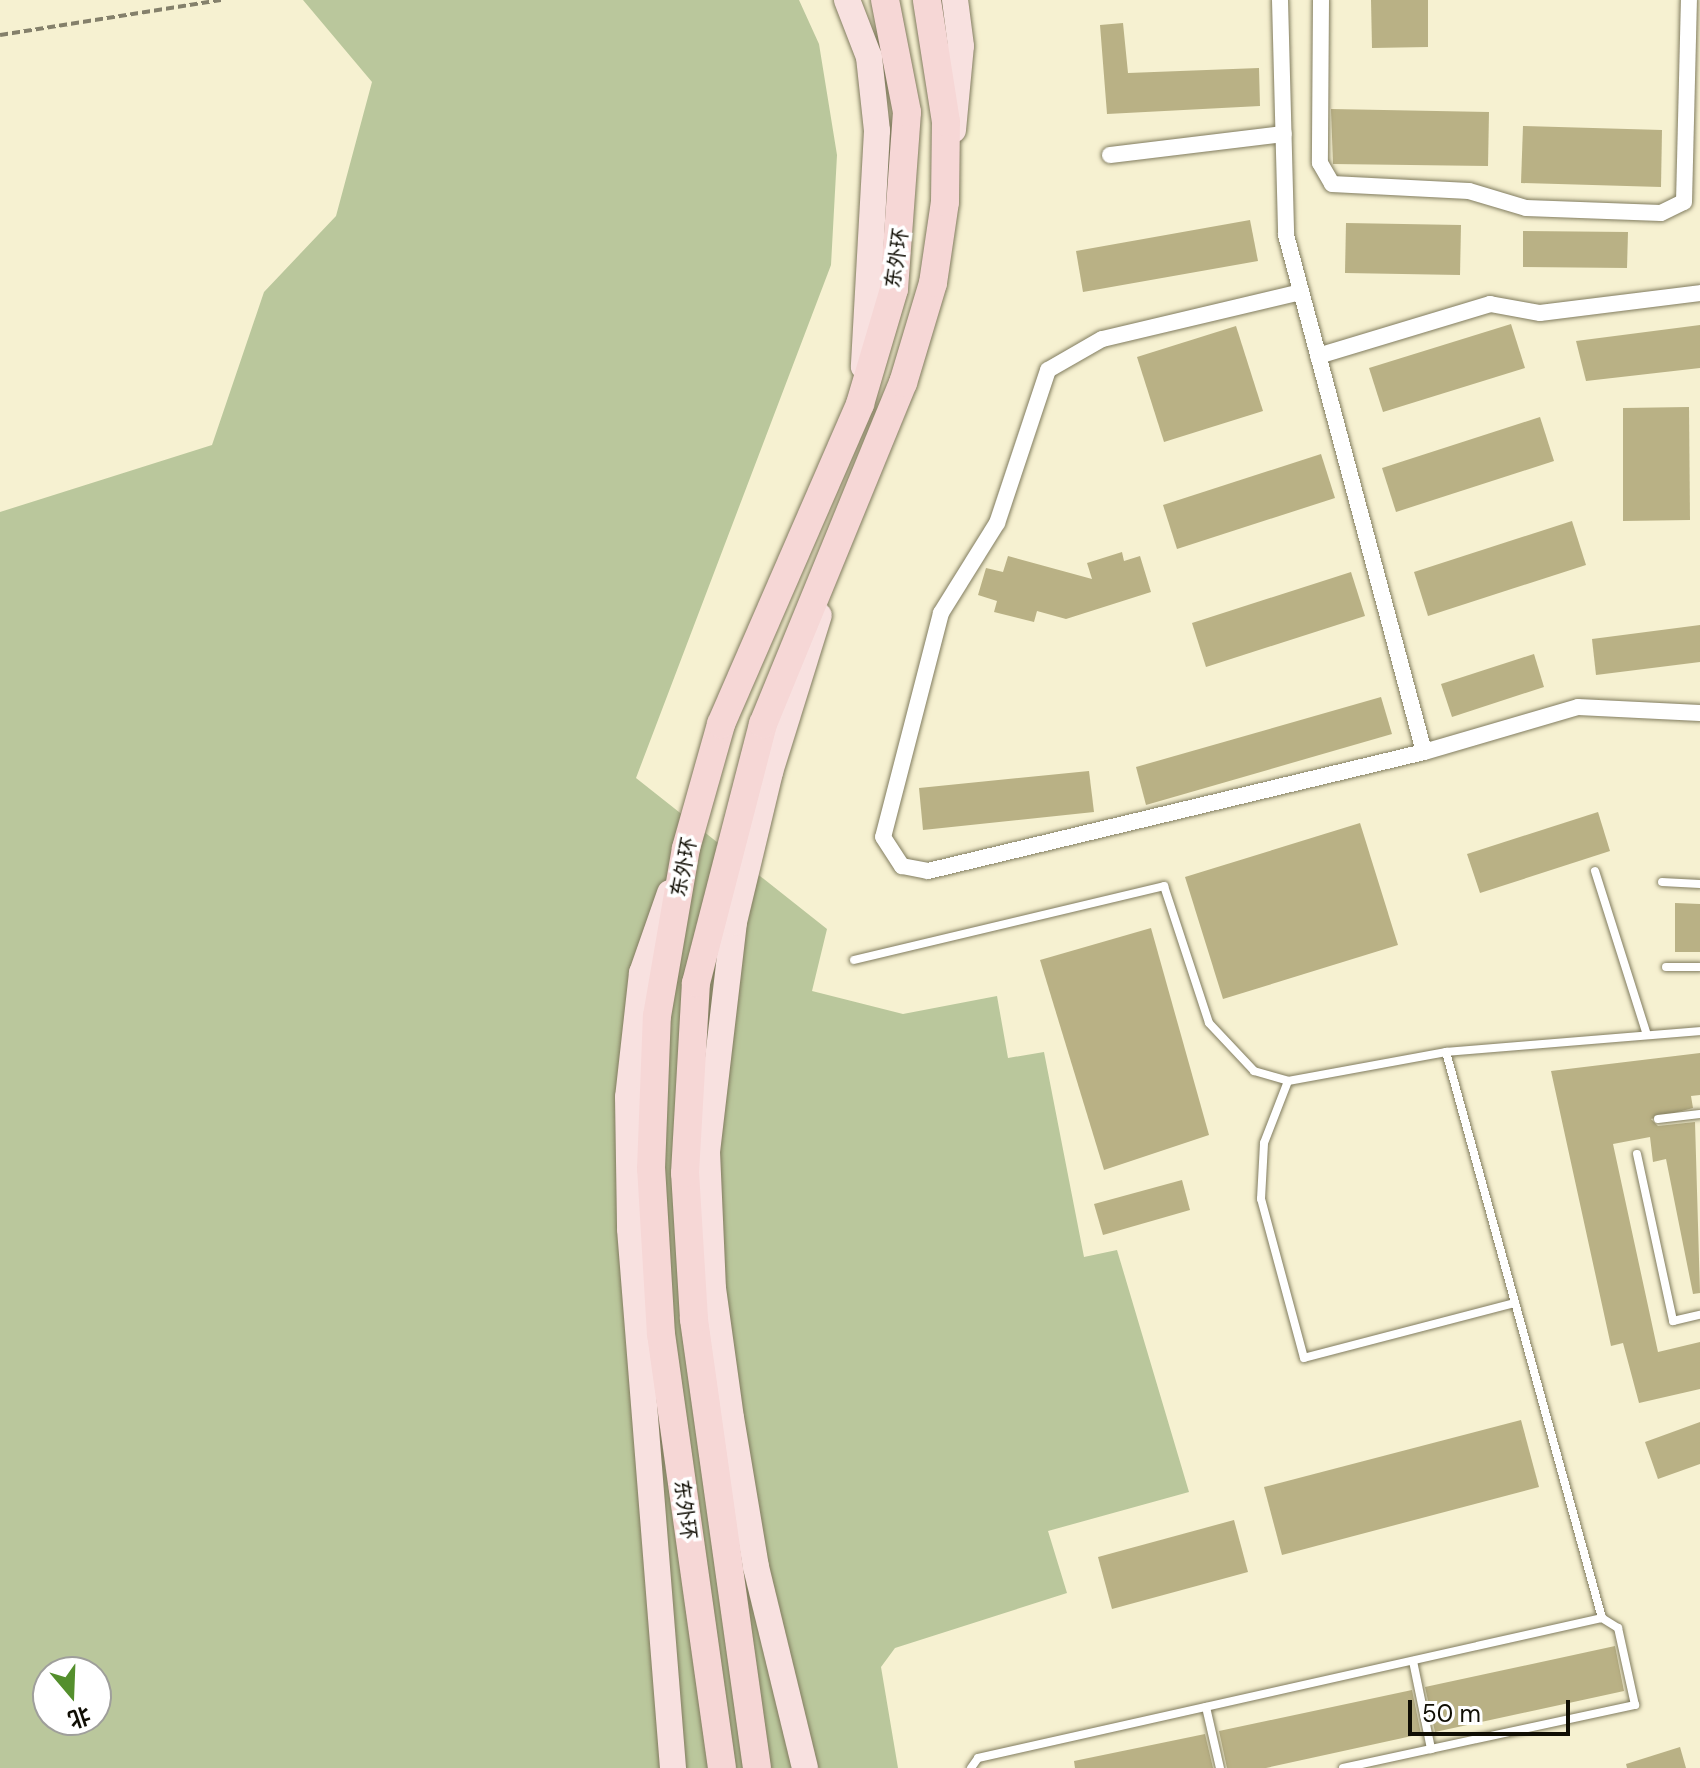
<!DOCTYPE html>
<meta charset="utf-8">
<style>
body{margin:0}
#map{position:relative;width:1700px;height:1768px;overflow:hidden;background:#f6f1d1;font-family:"DM Sans","Noto Sans SC",sans-serif}
div>[style]{position:absolute}
.forest>*{inset:0;background:#bac79c}
.building>*{inset:0;background:#b9b185}
.path>*{height:4px;margin-top:-2px;transform-origin:0;background:repeating-linear-gradient(90deg,#84806b 0 8px,transparent 0 12px)}
.roads{filter:drop-shadow(0 0 2px #817c5f) drop-shadow(0 0 2px #817c5f)}
.service>*{height:8px;margin:-4px;padding:0 4px;transform-origin:4px;border-radius:4px;background:#fff}
.minor>*{height:16px;margin:-8px;padding:0 8px;transform-origin:8px;border-radius:8px;background:#fff}
.primary>*{height:26px;margin:-13px;padding:0 13px;transform-origin:13px;border-radius:13px;background:#f8e1e0}
.trunk>*{height:28px;margin:-14px;padding:0 14px;transform-origin:14px;border-radius:14px;background:#f6d7d6}
span{translate:-50% -50%;white-space:nowrap;text-align:center;line-height:1.15;-webkit-text-stroke:7px #fff;paint-order:stroke}
.street-label{font-size:20px;color:#100e04}
.north{position:absolute;left:32px;top:1656px;width:80px;height:80px;box-sizing:border-box;background:#fff;border:2px solid #9f9f9b;border-radius:50%;rotate:161deg;font-size:22px;font-weight:700;line-height:32px;text-align:center;color:#100e04}
.north::after{content:'';display:block;margin:auto;width:28px;height:36px;background:#548f2d;clip-path:polygon(50% 0,100% 100%,50% 72%,0 100%)}
.scale{position:absolute;left:1408px;top:1700px;width:162px;height:36px;box-sizing:border-box;border:4px solid #100e04;border-top:0;padding-left:10px;font-size:24px;line-height:28px;white-space:nowrap;color:#100e04;-webkit-text-stroke:6px #fff;paint-order:stroke}
</style>
<div id="map">
<div class="forest">
<div style="clip-path:polygon(evenodd,303px 0,799px 0,819px 44px,837px 155px,831px 265px,636px 778px,827px 929px,812px 991px,903px 1014px,997px 996px,1008px 1058px,1044px 1052px,1084px 1257px,1117px 1250px,1189px 1492px,1048px 1531px,1067px 1593px,895px 1648px,881px 1667px,898px 1768px,0 1768px,0 512px,212px 445px,264px 292px,336px 216px,372px 82px,303px 0,48px 1672px,96px 1672px,96px 1720px,48px 1720px,48px 1672px)"></div>
</div>
<div class="building">
<div style="clip-path:polygon(1371px 0,1428px 0,1428px 47px,1372px 48px)"></div>
<div style="clip-path:polygon(1123px 23px,1128px 73px,1259px 68px,1260px 106px,1107px 114px,1100px 25px)"></div>
<div style="clip-path:polygon(1331px 109px,1489px 112px,1488px 166px,1333px 164px)"></div>
<div style="clip-path:polygon(1523px 126px,1662px 130px,1661px 187px,1521px 183px)"></div>
<div style="clip-path:polygon(1250px 220px,1258px 261px,1083px 292px,1076px 251px)"></div>
<div style="clip-path:polygon(1346px 223px,1461px 225px,1460px 275px,1345px 273px)"></div>
<div style="clip-path:polygon(1523px 231px,1628px 232px,1627px 268px,1523px 267px)"></div>
<div style="clip-path:polygon(1511px 324px,1525px 368px,1383px 412px,1369px 368px)"></div>
<div style="clip-path:polygon(1700px 325px,1700px 368px,1586px 381px,1576px 341px)"></div>
<div style="clip-path:polygon(1236px 326px,1263px 411px,1164px 442px,1137px 357px)"></div>
<div style="clip-path:polygon(1689px 407px,1690px 520px,1623px 521px,1623px 408px)"></div>
<div style="clip-path:polygon(1540px 417px,1554px 461px,1396px 512px,1382px 468px)"></div>
<div style="clip-path:polygon(1321px 454px,1335px 498px,1177px 549px,1163px 505px)"></div>
<div style="clip-path:polygon(1572px 521px,1586px 565px,1428px 616px,1414px 572px)"></div>
<div style="clip-path:polygon(1122px 552px,1124px 561px,1140px 556px,1151px 592px,1066px 619px,1037px 611px,1034px 622px,994px 612px,997px 601px,978px 595px,986px 568px,1003px 572px,1008px 556px,1092px 579px,1087px 563px)"></div>
<div style="clip-path:polygon(1351px 572px,1365px 616px,1206px 667px,1192px 623px)"></div>
<div style="clip-path:polygon(1700px 625px,1700px 662px,1596px 675px,1592px 639px)"></div>
<div style="clip-path:polygon(1534px 654px,1544px 687px,1452px 717px,1441px 684px)"></div>
<div style="clip-path:polygon(1381px 697px,1392px 734px,1146px 805px,1136px 767px)"></div>
<div style="clip-path:polygon(1089px 771px,1094px 812px,923px 830px,919px 788px)"></div>
<div style="clip-path:polygon(1598px 812px,1610px 851px,1480px 893px,1467px 854px)"></div>
<div style="clip-path:polygon(1360px 823px,1398px 945px,1223px 999px,1185px 877px)"></div>
<div style="clip-path:polygon(1675px 903px,1700px 904px,1700px 952px,1675px 952px)"></div>
<div style="clip-path:polygon(1151px 928px,1209px 1135px,1104px 1170px,1040px 960px)"></div>
<div style="clip-path:polygon(1700px 1053px,1700px 1095px,1691px 1096px,1693px 1108px,1651px 1119px,1658px 1126px,1695px 1122px,1700px 1293px,1693px 1294px,1666px 1159px,1653px 1162px,1650px 1137px,1613px 1144px,1658px 1352px,1700px 1342px,1700px 1389px,1639px 1403px,1623px 1343px,1611px 1346px,1551px 1071px)"></div>
<div style="clip-path:polygon(1182px 1180px,1190px 1210px,1103px 1235px,1094px 1204px)"></div>
<div style="clip-path:polygon(1521px 1420px,1539px 1487px,1282px 1555px,1264px 1487px)"></div>
<div style="clip-path:polygon(1700px 1422px,1700px 1464px,1658px 1479px,1645px 1442px)"></div>
<div style="clip-path:polygon(1234px 1520px,1248px 1572px,1112px 1609px,1098px 1557px)"></div>
<div style="clip-path:polygon(1615px 1646px,1624px 1691px,1435px 1732px,1425px 1687px)"></div>
<div style="clip-path:polygon(1412px 1690px,1421px 1734px,1266px 1768px,1227px 1768px,1219px 1731px)"></div>
<div style="clip-path:polygon(1205px 1734px,1213px 1768px,1075px 1768px,1074px 1761px)"></div>
<div style="clip-path:polygon(1680px 1747px,1686px 1768px,1627px 1768px,1626px 1764px)"></div>
</div>
<div class="path">
<div style="left:0;top:35px;width:225px;rotate:-9deg"></div>
</div>
<div class="roads">
<div class="service">
<div style="left:1595px;top:871px;width:172px;rotate:72.4deg"></div>
<div style="left:1662px;top:882px;width:38px;rotate:3deg"></div>
<div style="left:854px;top:960px;width:319px;rotate:-13.4deg"></div>
<div style="left:1164px;top:886px;width:144px;rotate:71.8deg"></div>
<div style="left:1209px;top:1023px;width:66px;rotate:46.8deg"></div>
<div style="left:1254px;top:1071px;width:35px;rotate:16deg"></div>
<div style="left:1666px;top:967px;width:34px"></div>
<div style="left:1658px;top:1119px;width:42px;rotate:-6.8deg"></div>
<div style="left:1637px;top:1154px;width:171px;rotate:77.8deg"></div>
<div style="left:1673px;top:1321px;width:28px;rotate:-13deg"></div>
<div style="left:1515px;top:1303px;width:218px;rotate:165.4deg"></div>
<div style="left:1304px;top:1358px;width:165px;rotate:-105.1deg"></div>
<div style="left:1261px;top:1199px;width:56px;rotate:-86.9deg"></div>
<div style="left:1264px;top:1143px;width:66px;rotate:-68.8deg"></div>
<div style="left:1288px;top:1081px;width:161px;rotate:-10.4deg"></div>
<div style="left:1446px;top:1052px;width:255px;rotate:-4.7deg"></div>
<div style="left:1413px;top:1661px;width:90px;rotate:78.4deg"></div>
<div style="left:1206px;top:1707px;width:63px;rotate:77.1deg"></div>
<div style="left:971px;top:1768px;width:12px;rotate:-55deg"></div>
<div style="left:978px;top:1758px;width:640px;rotate:-12.65deg"></div>
<div style="left:1602px;top:1618px;width:587px;rotate:-105.41deg"></div>
<div style="left:1343px;top:1768px;width:299px;rotate:-12.2deg"></div>
<div style="left:1635px;top:1705px;width:79px;rotate:-102.4deg"></div>
<div style="left:1618px;top:1628px;width:19px;rotate:-148deg"></div>
</div>
<div class="minor">
<div style="left:1280px;top:0;width:235px;rotate:88.5deg"></div>
<div style="left:1286px;top:235px;width:535px;rotate:75.05deg"></div>
<div style="left:1424px;top:752px;width:160px;rotate:-16.3deg"></div>
<div style="left:1578px;top:707px;width:122px;rotate:2.8deg"></div>
<div style="left:1321px;top:0;width:163px;rotate:90.4deg"></div>
<div style="left:1320px;top:163px;width:24px;rotate:60deg"></div>
<div style="left:1332px;top:184px;width:137px;rotate:2.9deg"></div>
<div style="left:1469px;top:191px;width:59px;rotate:16.6deg"></div>
<div style="left:1526px;top:208px;width:135px;rotate:2.1deg"></div>
<div style="left:1661px;top:213px;width:25px;rotate:-26deg"></div>
<div style="left:1684px;top:202px;width:202px;rotate:-88.6deg"></div>
<div style="left:1110px;top:155px;width:175px;rotate:-6.9deg"></div>
<div style="left:1301px;top:292px;width:204px;rotate:166.7deg"></div>
<div style="left:1102px;top:339px;width:62px;rotate:150.1deg"></div>
<div style="left:1048px;top:370px;width:161px;rotate:108.4deg"></div>
<div style="left:997px;top:523px;width:106px;rotate:121.9deg"></div>
<div style="left:941px;top:613px;width:231px;rotate:104.5deg"></div>
<div style="left:883px;top:837px;width:35px;rotate:57deg"></div>
<div style="left:902px;top:866px;width:26px;rotate:11deg"></div>
<div style="left:928px;top:871px;width:510px;rotate:-13.49deg"></div>
<div style="left:1318px;top:356px;width:180px;rotate:-16.8deg"></div>
<div style="left:1490px;top:304px;width:51px;rotate:10.2deg"></div>
<div style="left:1540px;top:313px;width:161px;rotate:-7.1deg"></div>
</div>
<div class="primary">
<div style="left:847px;top:0;width:61px;rotate:68.9deg"></div>
<div style="left:869px;top:57px;width:74px;rotate:83.8deg"></div>
<div style="left:877px;top:131px;width:236px;rotate:93.2deg"></div>
<div style="left:953px;top:130px;width:84px;rotate:-84.6deg"></div>
<div style="left:961px;top:46px;width:46px;rotate:-97.4deg"></div>
<div style="left:670px;top:893px;width:85px;rotate:109.3deg"></div>
<div style="left:642px;top:973px;width:125px;rotate:96.4deg"></div>
<div style="left:628px;top:1097px;width:132px;rotate:89.1deg"></div>
<div style="left:630px;top:1229px;width:541px;rotate:85.44deg"></div>
<div style="left:805px;top:1768px;width:207px;rotate:-103.7deg"></div>
<div style="left:756px;top:1567px;width:151px;rotate:-99.5deg"></div>
<div style="left:731px;top:1418px;width:130px;rotate:-97.9deg"></div>
<div style="left:713px;top:1289px;width:137px;rotate:-92.5deg"></div>
<div style="left:707px;top:1152px;width:232px;rotate:-83.3deg"></div>
<div style="left:734px;top:922px;width:154px;rotate:-76.5deg"></div>
<div style="left:770px;top:772px;width:164px;rotate:-72.7deg"></div>
</div>
<div class="trunk">
<div style="left:722px;top:1768px;width:437px;rotate:-98deg"></div>
<div style="left:661px;top:1335px;width:166px;rotate:-93.4deg"></div>
<div style="left:651px;top:1169px;width:153px;rotate:-87.8deg"></div>
<div style="left:657px;top:1016px;width:170px;rotate:-80.2deg"></div>
<div style="left:686px;top:848px;width:129px;rotate:-74.2deg"></div>
<div style="left:721px;top:724px;width:349px;rotate:-66.5deg"></div>
<div style="left:860px;top:404px;width:120px;rotate:-73.5deg"></div>
<div style="left:894px;top:289px;width:177px;rotate:-85.8deg"></div>
<div style="left:907px;top:112px;width:114px;rotate:-101.1deg"></div>
<div style="left:757px;top:1768px;width:453px;rotate:-98deg"></div>
<div style="left:694px;top:1319px;width:146px;rotate:-93.5deg"></div>
<div style="left:685px;top:1173px;width:190px;rotate:-86.7deg"></div>
<div style="left:696px;top:983px;width:268px;rotate:-75.5deg"></div>
<div style="left:763px;top:724px;width:369px;rotate:-67.7deg"></div>
<div style="left:903px;top:383px;width:104px;rotate:-73.3deg"></div>
<div style="left:933px;top:283px;width:82px;rotate:-81.6deg"></div>
<div style="left:945px;top:202px;width:80px;rotate:-89.3deg"></div>
<div style="left:946px;top:122px;width:123px;rotate:-98.9deg"></div>
</div>
</div>
<div class="street-label">
<span style="left:897px;top:258px;rotate:-82deg">东外环</span>
<span style="left:684px;top:867px;rotate:-79deg">东外环</span>
<span style="left:685px;top:1510px;rotate:82deg">东外环</span>
</div>
<div class="north">北</div>
<div class="scale">50 m</div>
</div>
